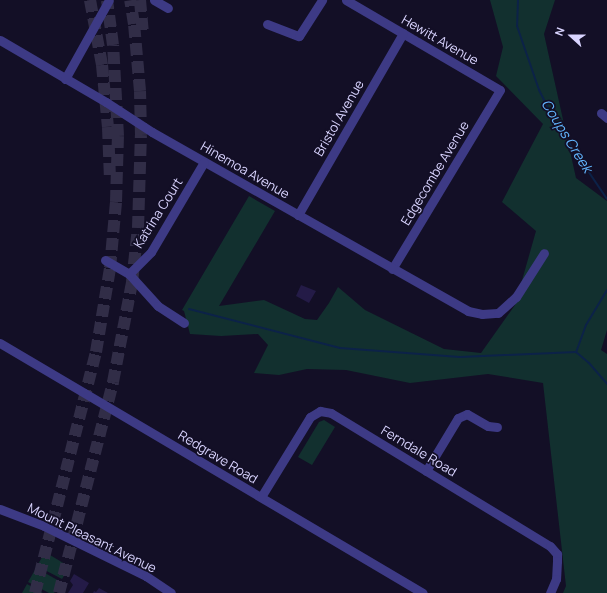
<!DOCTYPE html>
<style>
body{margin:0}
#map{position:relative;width:607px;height:593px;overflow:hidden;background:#130f26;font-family:Manrope,sans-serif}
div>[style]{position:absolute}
.green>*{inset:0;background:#12302f}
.stream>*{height:2px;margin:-1px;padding:0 1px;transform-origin:1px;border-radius:1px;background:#0c2248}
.building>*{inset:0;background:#241b47}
.highway-tunnel>*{height:12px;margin-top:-6px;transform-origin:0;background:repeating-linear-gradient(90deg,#312d47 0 12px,transparent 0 18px)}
.minor>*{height:9px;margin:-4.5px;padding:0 4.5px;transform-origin:4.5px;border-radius:4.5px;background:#3d3a85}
span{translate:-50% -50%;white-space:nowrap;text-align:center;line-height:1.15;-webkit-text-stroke:3.5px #130f26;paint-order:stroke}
.street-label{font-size:13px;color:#d9d4ff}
.water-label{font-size:14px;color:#62b6ff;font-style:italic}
.north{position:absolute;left:551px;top:16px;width:40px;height:40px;-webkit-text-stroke:3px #130f26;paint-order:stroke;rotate:291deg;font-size:11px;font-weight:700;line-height:16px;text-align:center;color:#d9d4ff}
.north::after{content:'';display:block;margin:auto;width:14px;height:18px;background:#d9d4ff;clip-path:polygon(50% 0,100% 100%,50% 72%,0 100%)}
</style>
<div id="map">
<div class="green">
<div style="clip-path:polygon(490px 0,555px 0,544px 34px,576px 178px,607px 201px,607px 330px,601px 350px,607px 354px,607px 593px,563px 593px,566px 586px,543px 383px,488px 374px,410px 383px,346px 370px,307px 369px,279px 375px,254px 373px,268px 345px,258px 334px,221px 336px,190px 334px,184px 311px,182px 310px,249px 196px,275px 211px,219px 306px,264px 300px,305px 319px,317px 320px,329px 303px,338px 287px,365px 310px,444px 349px,481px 353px,515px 305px,536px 231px,502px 202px,543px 124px,496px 76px,503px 47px)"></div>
<div style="clip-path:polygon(324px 420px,335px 427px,312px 465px,298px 457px,319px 422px)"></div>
<div style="clip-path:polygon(45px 552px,70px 567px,62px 579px,37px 566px)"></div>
<div style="clip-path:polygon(36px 568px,61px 582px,54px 593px,49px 593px,28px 582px)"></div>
<div style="clip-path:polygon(27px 584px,43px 593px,22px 593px)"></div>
</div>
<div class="stream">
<div style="left:518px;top:0;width:26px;rotate:92deg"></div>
<div style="left:517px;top:26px;width:68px;rotate:71deg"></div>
<div style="left:539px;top:90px;width:39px;rotate:63deg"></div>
<div style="left:557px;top:125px;width:89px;rotate:56deg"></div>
<div style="left:607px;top:290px;width:41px;rotate:121deg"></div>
<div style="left:586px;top:325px;width:29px;rotate:110deg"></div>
<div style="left:576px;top:352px;width:17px;rotate:40deg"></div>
<div style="left:589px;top:363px;width:28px;rotate:49deg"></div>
<div style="left:189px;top:309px;width:156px;rotate:14.5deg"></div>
<div style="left:340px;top:348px;width:120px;rotate:4.3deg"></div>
<div style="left:460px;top:357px;width:116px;rotate:-2.5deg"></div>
</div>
<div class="building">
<div style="clip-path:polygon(301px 285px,316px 291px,309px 303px,296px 296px)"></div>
<div style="clip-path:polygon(74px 574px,89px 583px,83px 593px,68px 593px,73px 585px,70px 581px)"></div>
<div style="clip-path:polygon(99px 588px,108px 593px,93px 593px,94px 591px,96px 592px)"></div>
</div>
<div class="highway-tunnel">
<div style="left:90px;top:0;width:66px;rotate:79.5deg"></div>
<div style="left:102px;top:65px;width:62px;rotate:84.5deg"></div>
<div style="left:108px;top:127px;width:53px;rotate:87.8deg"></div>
<div style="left:140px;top:0;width:33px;rotate:85deg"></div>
<div style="left:35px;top:593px;width:249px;rotate:-75.8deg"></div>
<div style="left:96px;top:352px;width:85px;rotate:-80.5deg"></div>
<div style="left:110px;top:268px;width:66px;rotate:-84.8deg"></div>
<div style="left:116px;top:202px;width:66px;rotate:-88.3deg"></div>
<div style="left:118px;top:136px;width:91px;rotate:-93.1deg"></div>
<div style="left:113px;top:45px;width:45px;rotate:-97.6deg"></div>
<div style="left:59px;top:593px;width:218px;rotate:-75.6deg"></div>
<div style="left:113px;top:382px;width:102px;rotate:-79.2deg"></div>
<div style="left:132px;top:282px;width:54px;rotate:-83.7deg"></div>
<div style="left:138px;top:228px;width:93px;rotate:-88.2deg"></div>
<div style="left:141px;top:135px;width:44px;rotate:-91.3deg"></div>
<div style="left:140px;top:91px;width:67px;rotate:-95.1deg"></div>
<div style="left:134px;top:24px;width:24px;rotate:-99deg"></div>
</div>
<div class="minor">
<div style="left:154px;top:0;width:16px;rotate:30deg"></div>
<div style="left:346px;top:0;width:178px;rotate:30.3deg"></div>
<div style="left:500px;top:90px;width:209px;rotate:121.1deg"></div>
<div style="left:267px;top:24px;width:34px;rotate:21deg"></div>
<div style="left:299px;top:36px;width:43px;rotate:-57.4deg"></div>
<div style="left:0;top:40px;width:123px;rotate:30.3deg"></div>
<div style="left:106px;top:102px;width:55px;rotate:33.1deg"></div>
<div style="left:152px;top:132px;width:363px;rotate:29.5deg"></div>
<div style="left:468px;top:311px;width:14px;rotate:12deg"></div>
<div style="left:482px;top:314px;width:16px;rotate:-4deg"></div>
<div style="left:498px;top:313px;width:24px;rotate:-42deg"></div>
<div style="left:516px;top:297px;width:52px;rotate:-57.5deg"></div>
<div style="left:65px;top:79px;width:90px;rotate:-60.9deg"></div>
<div style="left:601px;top:113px;width:8px;rotate:40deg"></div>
<div style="left:298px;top:215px;width:210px;rotate:-60deg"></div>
<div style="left:105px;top:260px;width:28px;rotate:30deg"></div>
<div style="left:129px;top:274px;width:43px;rotate:47.8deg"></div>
<div style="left:158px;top:306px;width:31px;rotate:33deg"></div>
<div style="left:129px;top:274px;width:31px;rotate:-45deg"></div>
<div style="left:151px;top:252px;width:104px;rotate:-59.5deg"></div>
<div style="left:0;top:343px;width:491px;rotate:30.6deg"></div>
<div style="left:426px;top:471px;width:62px;rotate:-58.9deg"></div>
<div style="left:458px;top:418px;width:10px;rotate:-24deg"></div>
<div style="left:467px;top:414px;width:24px;rotate:30deg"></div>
<div style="left:488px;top:426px;width:9px;rotate:6deg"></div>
<div style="left:261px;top:497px;width:94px;rotate:-58.5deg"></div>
<div style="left:310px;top:417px;width:12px;rotate:-31deg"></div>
<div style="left:320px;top:411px;width:11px;rotate:10deg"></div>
<div style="left:331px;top:413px;width:256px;rotate:31.3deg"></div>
<div style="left:550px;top:546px;width:11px;rotate:49deg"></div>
<div style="left:557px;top:554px;width:7px;rotate:90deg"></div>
<div style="left:557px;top:561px;width:18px;rotate:93deg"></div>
<div style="left:556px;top:579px;width:15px;rotate:113deg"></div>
<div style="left:0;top:509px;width:47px;rotate:21.1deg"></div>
<div style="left:44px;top:526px;width:114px;rotate:26.1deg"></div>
<div style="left:146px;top:576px;width:30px;rotate:34deg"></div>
</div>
<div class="street-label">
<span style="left:440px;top:40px;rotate:30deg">Hewitt Avenue</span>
<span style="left:339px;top:118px;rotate:-60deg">Bristol Avenue</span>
<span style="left:245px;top:170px;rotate:30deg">Hinemoa Avenue</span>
<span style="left:435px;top:173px;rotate:-59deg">Edgecombe Avenue</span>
<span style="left:158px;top:213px;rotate:-58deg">Katrina Court</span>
<span style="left:419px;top:451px;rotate:31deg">Ferndale Road</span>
<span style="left:218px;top:457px;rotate:31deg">Redgrave Road</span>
<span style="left:92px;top:538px;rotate:26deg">Mount Pleasant Avenue</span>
</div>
<div class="water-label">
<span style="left:567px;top:136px;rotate:58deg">Coups Creek</span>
</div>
<div class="north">N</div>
</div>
